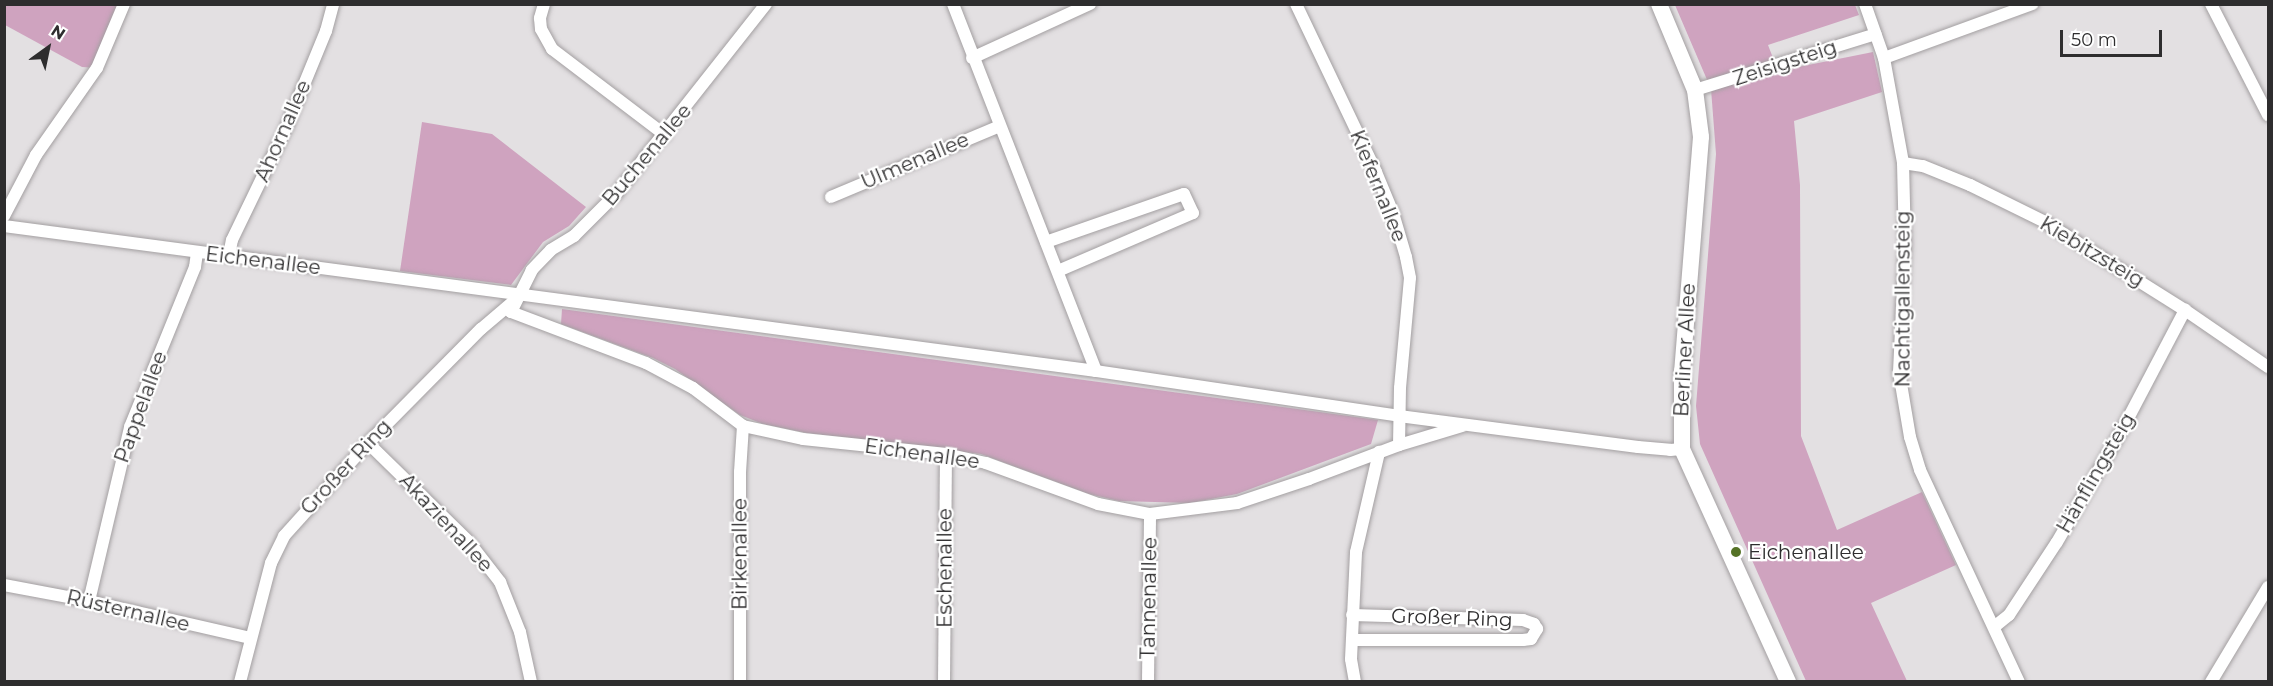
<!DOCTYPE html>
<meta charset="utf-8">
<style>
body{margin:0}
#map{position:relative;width:2273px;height:686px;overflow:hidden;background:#e3e0e2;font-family:Montserrat,sans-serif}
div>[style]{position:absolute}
.forest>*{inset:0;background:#cfa3bf}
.roads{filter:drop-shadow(0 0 2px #a39fa1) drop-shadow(0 0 2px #a39fa1)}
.minor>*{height:12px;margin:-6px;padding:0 6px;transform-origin:6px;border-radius:6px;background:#fff}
.secondary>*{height:16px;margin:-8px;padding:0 8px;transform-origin:8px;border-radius:8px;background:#fff}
.dots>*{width:16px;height:16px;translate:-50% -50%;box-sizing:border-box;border:3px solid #fff;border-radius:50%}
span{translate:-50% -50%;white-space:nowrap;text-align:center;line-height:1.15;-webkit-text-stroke:4.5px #fff;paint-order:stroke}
.street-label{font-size:20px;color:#2e2d2e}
.poi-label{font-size:20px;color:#2e2d2e}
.left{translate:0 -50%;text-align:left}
.frame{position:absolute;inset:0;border:6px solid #2e2d2e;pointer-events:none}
.north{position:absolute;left:18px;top:18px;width:60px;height:60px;-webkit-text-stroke:4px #fff;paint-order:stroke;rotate:33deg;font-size:16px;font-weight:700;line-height:24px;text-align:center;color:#2e2d2e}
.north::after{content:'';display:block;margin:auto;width:21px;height:27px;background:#2e2d2e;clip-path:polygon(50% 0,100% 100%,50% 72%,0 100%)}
.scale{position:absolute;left:2060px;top:30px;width:102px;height:27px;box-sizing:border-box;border:3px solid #2e2d2e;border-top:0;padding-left:8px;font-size:18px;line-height:21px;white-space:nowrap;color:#2e2d2e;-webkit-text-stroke:4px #fff;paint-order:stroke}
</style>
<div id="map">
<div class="forest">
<div style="clip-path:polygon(1755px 4px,1855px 5px,1859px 15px,1768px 45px,1778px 71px,1873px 52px,1882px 92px,1794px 121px,1800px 185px,1801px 436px,1837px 530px,1922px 492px,1956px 565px,1871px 603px,1907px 681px,1806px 681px,1700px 444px,1696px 406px,1716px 154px,1711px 89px,1675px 5px)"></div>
<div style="clip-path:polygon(4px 5px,124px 5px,97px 68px,82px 67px,5px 25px)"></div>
<div style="clip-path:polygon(422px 122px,492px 134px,586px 207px,569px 226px,543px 242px,511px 285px,400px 271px)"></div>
<div style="clip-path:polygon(562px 309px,1378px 420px,1371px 444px,1237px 494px,1190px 503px,1119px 501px,1089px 494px,981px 454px,807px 433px,763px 424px,740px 415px,675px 369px,653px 358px,561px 324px)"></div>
</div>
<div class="roads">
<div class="minor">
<div style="left:544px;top:4px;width:15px;rotate:106deg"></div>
<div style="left:540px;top:18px;width:11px;rotate:85deg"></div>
<div style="left:541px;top:29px;width:23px;rotate:61deg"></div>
<div style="left:552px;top:49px;width:142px;rotate:37.3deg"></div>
<div style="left:766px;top:4px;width:243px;rotate:128.3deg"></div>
<div style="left:615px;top:195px;width:58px;rotate:135deg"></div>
<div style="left:574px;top:236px;width:27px;rotate:149deg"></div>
<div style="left:551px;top:250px;width:28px;rotate:134deg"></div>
<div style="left:532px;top:270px;width:47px;rotate:116.6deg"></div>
<div style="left:511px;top:312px;width:144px;rotate:20.7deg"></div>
<div style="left:646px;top:363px;width:53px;rotate:28deg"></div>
<div style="left:693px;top:388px;width:63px;rotate:37.2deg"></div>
<div style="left:743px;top:426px;width:61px;rotate:12.2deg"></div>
<div style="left:803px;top:439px;width:144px;rotate:6deg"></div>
<div style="left:946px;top:454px;width:41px;rotate:12.7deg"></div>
<div style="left:986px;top:463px;width:119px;rotate:20.1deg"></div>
<div style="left:1098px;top:504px;width:53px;rotate:10.9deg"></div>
<div style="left:1150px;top:514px;width:88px;rotate:-7.2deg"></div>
<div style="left:1237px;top:503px;width:76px;rotate:-18.4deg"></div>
<div style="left:1309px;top:479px;width:96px;rotate:-20.7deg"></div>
<div style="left:1399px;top:445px;width:66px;rotate:-16.8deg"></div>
<div style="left:953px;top:4px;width:394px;rotate:68.7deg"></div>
<div style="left:1296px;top:4px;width:186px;rotate:64.5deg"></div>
<div style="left:1376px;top:172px;width:44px;rotate:67.5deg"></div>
<div style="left:1393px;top:213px;width:46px;rotate:73.5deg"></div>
<div style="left:1406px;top:257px;width:21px;rotate:79deg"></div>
<div style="left:1410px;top:278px;width:110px;rotate:95.2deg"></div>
<div style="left:1400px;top:388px;width:57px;rotate:91deg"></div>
<div style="left:1865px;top:4px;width:57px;rotate:70.6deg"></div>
<div style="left:1884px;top:58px;width:107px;rotate:79.7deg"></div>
<div style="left:1903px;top:163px;width:82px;rotate:88.6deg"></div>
<div style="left:1905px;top:245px;width:127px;rotate:92.7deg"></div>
<div style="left:1899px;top:372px;width:66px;rotate:80.4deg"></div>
<div style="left:1910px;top:437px;width:34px;rotate:73deg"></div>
<div style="left:1920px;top:470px;width:234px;rotate:65deg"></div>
<div style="left:2211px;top:4px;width:125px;rotate:62.8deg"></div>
<div style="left:972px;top:58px;width:130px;rotate:-24.6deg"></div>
<div style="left:1884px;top:58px;width:158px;rotate:-20deg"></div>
<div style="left:1695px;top:90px;width:189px;rotate:-17.2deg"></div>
<div style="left:1903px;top:163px;width:20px;rotate:9deg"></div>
<div style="left:1923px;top:166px;width:51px;rotate:22deg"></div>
<div style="left:1970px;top:185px;width:84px;rotate:26.3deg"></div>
<div style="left:2045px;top:222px;width:165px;rotate:32.2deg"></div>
<div style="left:2185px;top:310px;width:101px;rotate:34.5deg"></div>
<div style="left:831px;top:197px;width:183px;rotate:-22.8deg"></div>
<div style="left:4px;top:216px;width:69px;rotate:-62.3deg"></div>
<div style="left:36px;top:155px;width:106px;rotate:-55deg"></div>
<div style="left:97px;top:68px;width:69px;rotate:-67.1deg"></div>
<div style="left:4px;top:226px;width:1102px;rotate:7.56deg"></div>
<div style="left:1096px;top:371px;width:306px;rotate:8.4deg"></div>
<div style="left:1399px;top:416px;width:241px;rotate:7.4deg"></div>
<div style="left:1638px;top:447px;width:32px;rotate:5deg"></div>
<div style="left:1670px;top:450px;width:12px;rotate:-5deg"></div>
<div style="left:1046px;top:242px;width:146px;rotate:-19.2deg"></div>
<div style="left:1184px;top:194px;width:21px;rotate:65deg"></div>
<div style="left:1193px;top:213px;width:147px;rotate:156.8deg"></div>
<div style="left:229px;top:255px;width:15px;rotate:-79deg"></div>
<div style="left:232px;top:240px;width:127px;rotate:-64.2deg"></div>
<div style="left:287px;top:126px;width:103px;rotate:-67.7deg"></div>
<div style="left:326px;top:31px;width:28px;rotate:-75deg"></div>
<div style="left:368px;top:443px;width:141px;rotate:44.4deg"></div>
<div style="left:469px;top:542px;width:51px;rotate:52.2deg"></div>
<div style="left:500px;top:582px;width:54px;rotate:68.2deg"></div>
<div style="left:520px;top:632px;width:51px;rotate:77.6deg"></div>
<div style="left:4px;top:585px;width:86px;rotate:10.7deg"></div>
<div style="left:89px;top:601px;width:165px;rotate:12.9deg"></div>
<div style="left:89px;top:601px;width:179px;rotate:-76.7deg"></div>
<div style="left:130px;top:427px;width:173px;rotate:-67.9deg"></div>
<div style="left:195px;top:267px;width:15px;rotate:-82deg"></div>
<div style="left:1994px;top:627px;width:19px;rotate:-39deg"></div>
<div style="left:2009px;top:615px;width:87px;rotate:-56.7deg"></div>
<div style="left:2057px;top:542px;width:129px;rotate:-59.9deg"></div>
<div style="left:2122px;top:430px;width:136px;rotate:-62.3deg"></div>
<div style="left:1352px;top:640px;width:171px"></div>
<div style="left:1523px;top:640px;width:8px;rotate:-7deg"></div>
<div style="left:1531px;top:639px;width:12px;rotate:-59deg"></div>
<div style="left:1537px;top:629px;width:6px;rotate:-121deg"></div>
<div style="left:1534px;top:624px;width:12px;rotate:-160deg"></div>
<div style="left:1523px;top:620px;width:171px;rotate:-178.3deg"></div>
<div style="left:240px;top:682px;width:123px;rotate:-75.4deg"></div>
<div style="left:271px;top:563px;width:30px;rotate:-64deg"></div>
<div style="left:284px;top:536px;width:125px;rotate:-47.9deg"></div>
<div style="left:368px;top:443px;width:161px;rotate:-45.3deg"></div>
<div style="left:481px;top:329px;width:43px;rotate:-40.3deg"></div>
<div style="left:740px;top:682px;width:210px;rotate:-90deg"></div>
<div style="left:740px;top:472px;width:46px;rotate:-86.3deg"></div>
<div style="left:944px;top:682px;width:228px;rotate:-89.5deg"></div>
<div style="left:1148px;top:682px;width:168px;rotate:-89.3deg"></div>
<div style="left:1355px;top:682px;width:23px;rotate:-100deg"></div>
<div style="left:1351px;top:659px;width:107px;rotate:-87.3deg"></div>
<div style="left:1356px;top:552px;width:103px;rotate:-77deg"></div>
<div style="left:2211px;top:682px;width:111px;rotate:-59deg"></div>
</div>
<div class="secondary">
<div style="left:1659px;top:4px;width:93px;rotate:67.3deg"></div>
<div style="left:1695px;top:90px;width:47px;rotate:82.7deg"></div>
<div style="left:1701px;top:137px;width:235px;rotate:94.6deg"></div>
<div style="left:1682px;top:371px;width:78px;rotate:90deg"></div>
<div style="left:1682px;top:449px;width:256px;rotate:65.5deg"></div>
</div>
</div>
<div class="dots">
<div style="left:1736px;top:552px;background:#557226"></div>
</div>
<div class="street-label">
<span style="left:1785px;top:63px;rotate:-18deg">Zeisigsteig</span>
<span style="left:283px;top:131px;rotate:-66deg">Ahornallee</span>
<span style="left:647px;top:155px;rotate:-50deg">Buchenallee</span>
<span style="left:915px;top:161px;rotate:-23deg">Ulmenallee</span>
<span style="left:1378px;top:186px;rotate:68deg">Kiefernallee</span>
<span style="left:2092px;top:252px;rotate:31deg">Kiebitzsteig</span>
<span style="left:263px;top:261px;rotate:7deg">Eichenallee</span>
<span style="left:1903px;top:299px;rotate:-90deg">Nachtigallensteig</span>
<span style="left:1685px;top:350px;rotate:-87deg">Berliner Allee</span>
<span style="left:141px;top:407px;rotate:-70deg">Pappelallee</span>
<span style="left:922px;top:454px;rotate:8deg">Eichenallee</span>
<span style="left:346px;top:467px;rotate:-47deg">Großer Ring</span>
<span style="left:2096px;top:473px;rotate:-60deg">Hänflingsteig</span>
<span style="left:446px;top:523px;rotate:47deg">Akazienallee</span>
<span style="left:740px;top:554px;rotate:-90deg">Birkenallee</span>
<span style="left:945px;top:568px;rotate:-90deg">Eschenallee</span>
<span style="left:1149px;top:598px;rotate:-89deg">Tannenallee</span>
<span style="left:128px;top:611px;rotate:13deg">Rüsternallee</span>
<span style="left:1452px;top:618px;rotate:2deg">Großer Ring</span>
</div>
<div class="poi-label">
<span class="left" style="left:1748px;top:552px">Eichenallee</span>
</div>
<div class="frame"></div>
<div class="north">N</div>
<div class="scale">50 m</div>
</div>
